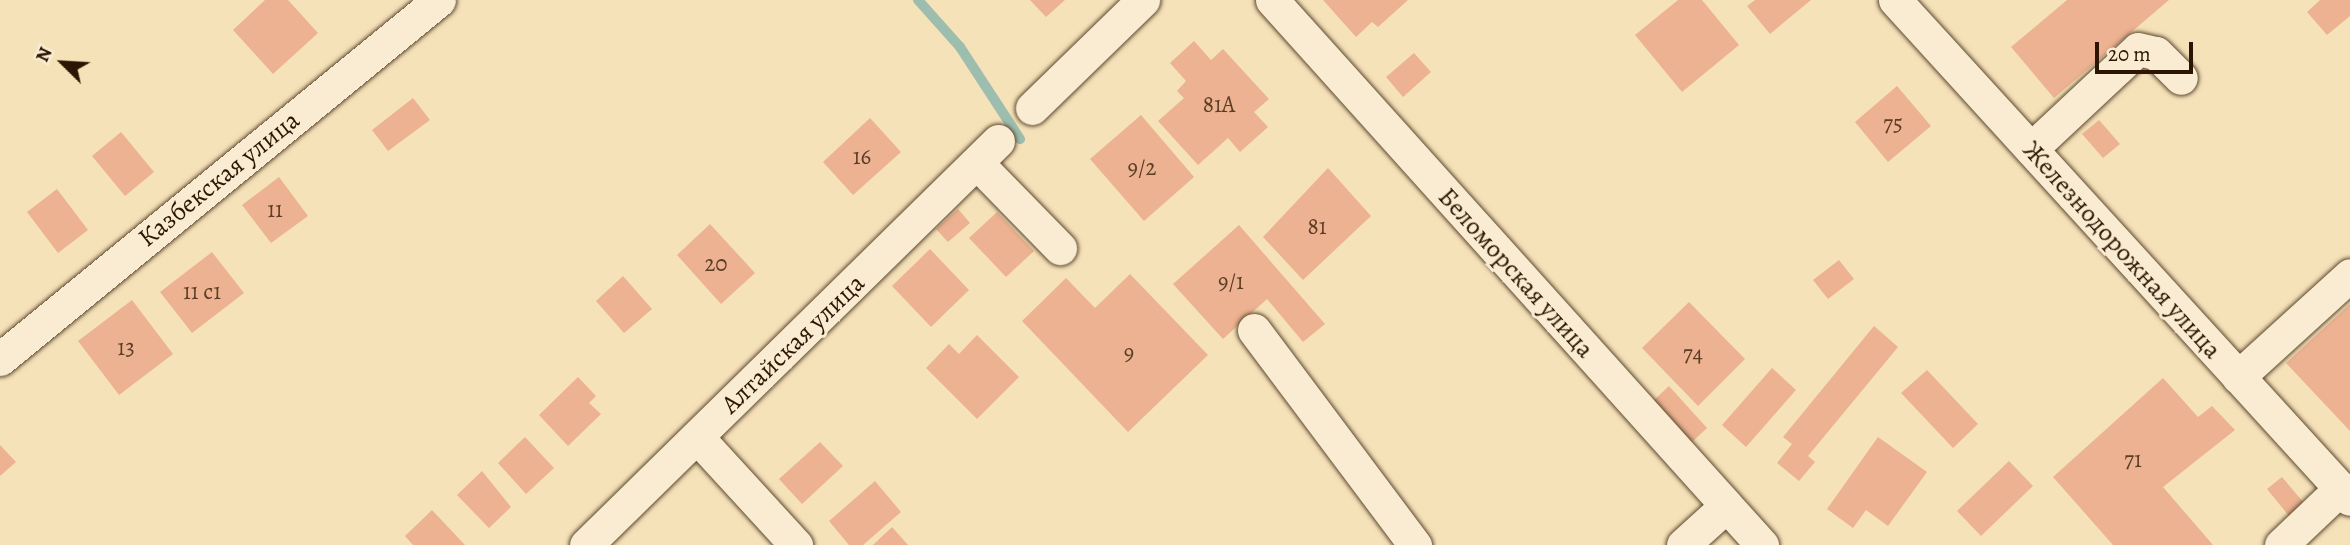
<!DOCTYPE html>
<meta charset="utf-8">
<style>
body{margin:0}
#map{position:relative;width:2350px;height:545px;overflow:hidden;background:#f6e2b9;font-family:Alegreya,serif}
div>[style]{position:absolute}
.stream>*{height:10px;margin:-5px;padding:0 5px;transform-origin:5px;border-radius:5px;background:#9dbeae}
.building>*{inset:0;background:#ecb291}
.roads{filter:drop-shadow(0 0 2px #5e4930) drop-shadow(0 0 2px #5e4930)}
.minor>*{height:33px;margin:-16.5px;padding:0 16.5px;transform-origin:16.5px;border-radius:16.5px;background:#f9ecd2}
span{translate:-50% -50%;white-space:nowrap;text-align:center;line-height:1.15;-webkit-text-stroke:6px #f9ecd2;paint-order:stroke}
.number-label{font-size:23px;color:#5c3d26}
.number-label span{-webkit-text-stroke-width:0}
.street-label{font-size:26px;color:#2c1603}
.north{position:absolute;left:28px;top:28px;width:70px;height:70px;-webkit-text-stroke:5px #f9ecd2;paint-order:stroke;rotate:294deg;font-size:19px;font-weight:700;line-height:28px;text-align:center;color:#2c1603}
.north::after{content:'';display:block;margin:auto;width:24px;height:32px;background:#2c1603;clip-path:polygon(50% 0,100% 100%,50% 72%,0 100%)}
.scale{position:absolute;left:2095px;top:42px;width:98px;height:32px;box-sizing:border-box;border:4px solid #2c1603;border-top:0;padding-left:9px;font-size:21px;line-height:24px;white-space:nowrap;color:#2c1603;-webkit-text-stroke:5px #f9ecd2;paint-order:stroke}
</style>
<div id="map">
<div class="stream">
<div style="left:918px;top:0;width:63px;rotate:48.2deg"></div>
<div style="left:960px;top:47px;width:110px;rotate:56.9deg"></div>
</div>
<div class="building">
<div style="clip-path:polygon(265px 0,288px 0,318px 33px,273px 74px,233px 30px)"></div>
<div style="clip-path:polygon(1030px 0,1065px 0,1046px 17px)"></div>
<div style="clip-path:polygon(1323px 0,1408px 0,1378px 27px,1372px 22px,1356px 37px)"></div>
<div style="clip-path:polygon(1678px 0,1702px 0,1739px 45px,1682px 92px,1635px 35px)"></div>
<div style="clip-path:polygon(1755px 0,1811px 0,1770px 34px,1747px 6px)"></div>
<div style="clip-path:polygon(2067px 0,2169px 0,2054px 98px,2011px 47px)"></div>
<div style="clip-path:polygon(2320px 0,2350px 0,2350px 16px,2327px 35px,2307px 12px)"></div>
<div style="clip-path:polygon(1194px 41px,1211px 60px,1223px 49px,1269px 99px,1254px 112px,1268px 127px,1240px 152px,1228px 138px,1198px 165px,1158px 121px,1184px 98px,1177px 91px,1186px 81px,1170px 63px)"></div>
<div style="clip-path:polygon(1414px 53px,1431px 72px,1403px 97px,1386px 77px)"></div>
<div style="clip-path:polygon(1897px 86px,1931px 126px,1888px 162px,1855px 122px)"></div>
<div style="clip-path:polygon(413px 98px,430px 120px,388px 151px,372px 130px)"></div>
<div style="clip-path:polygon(1141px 115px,1194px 177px,1144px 221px,1090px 159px)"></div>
<div style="clip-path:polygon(870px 118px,901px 152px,853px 195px,823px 162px)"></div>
<div style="clip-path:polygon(2099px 120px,2120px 144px,2103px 158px,2082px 134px)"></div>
<div style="clip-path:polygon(121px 132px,154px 172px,125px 196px,92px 156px)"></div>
<div style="clip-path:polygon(1328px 168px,1371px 216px,1303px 280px,1263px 237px)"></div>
<div style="clip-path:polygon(279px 177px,308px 216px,271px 243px,242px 205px)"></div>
<div style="clip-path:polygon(57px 189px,88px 230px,58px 253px,27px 212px)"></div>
<div style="clip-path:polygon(958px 209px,970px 223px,948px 242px,936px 229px)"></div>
<div style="clip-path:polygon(997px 212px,1034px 251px,1006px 277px,969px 238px)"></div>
<div style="clip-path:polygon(710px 224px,755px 273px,721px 304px,677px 255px)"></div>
<div style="clip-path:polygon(1239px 225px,1325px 324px,1303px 342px,1267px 299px,1223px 339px,1173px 284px)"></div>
<div style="clip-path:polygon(930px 249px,969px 290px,931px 327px,892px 286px)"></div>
<div style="clip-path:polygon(212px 252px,244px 293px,192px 333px,160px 292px)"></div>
<div style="clip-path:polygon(1839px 260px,1854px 279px,1828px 299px,1813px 280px)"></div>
<div style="clip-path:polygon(1130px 274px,1208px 355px,1128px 432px,1022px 321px,1066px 278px,1095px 308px)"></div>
<div style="clip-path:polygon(623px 276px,652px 309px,624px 333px,596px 301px)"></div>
<div style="clip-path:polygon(132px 300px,173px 354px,119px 395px,78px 341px)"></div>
<div style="clip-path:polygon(1689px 302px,1745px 359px,1698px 406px,1642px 348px)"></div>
<div style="clip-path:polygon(2350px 304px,2350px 431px,2286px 363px)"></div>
<div style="clip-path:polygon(1874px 326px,1898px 347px,1808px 456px,1815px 462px,1799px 481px,1777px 463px,1792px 444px,1783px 437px)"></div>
<div style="clip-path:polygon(977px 335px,1019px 377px,977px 419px,926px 368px,949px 344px,959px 354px)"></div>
<div style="clip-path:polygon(1772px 368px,1796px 390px,1746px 447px,1722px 425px)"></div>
<div style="clip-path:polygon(1927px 370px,1978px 424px,1953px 448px,1901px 393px)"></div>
<div style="clip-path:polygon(578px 377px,596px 396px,589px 403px,601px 414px,568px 446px,539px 415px)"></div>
<div style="clip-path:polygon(2163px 378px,2198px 417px,2212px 406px,2235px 430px,2163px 487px,2213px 545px,2113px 545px,2053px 477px)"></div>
<div style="clip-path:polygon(1669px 386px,1707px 428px,1691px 443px,1652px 402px)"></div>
<div style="clip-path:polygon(525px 437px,554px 468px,526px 494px,498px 463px)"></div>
<div style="clip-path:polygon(1878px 437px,1927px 472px,1888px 526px,1866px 510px,1853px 528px,1827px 509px)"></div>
<div style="clip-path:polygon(820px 442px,843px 466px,802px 504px,779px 479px)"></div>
<div style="clip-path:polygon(0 445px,16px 462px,0 476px)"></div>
<div style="clip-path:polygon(2009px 461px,2033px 486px,1981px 536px,1957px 511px)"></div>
<div style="clip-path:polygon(482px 471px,511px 507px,489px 528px,457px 495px)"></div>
<div style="clip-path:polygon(2282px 477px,2304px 503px,2289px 516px,2267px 489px)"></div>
<div style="clip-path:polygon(875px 481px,901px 512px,863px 545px,849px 545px,829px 521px)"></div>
<div style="clip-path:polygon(432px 510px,465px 545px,413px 545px,405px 536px)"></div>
<div style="clip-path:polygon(892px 527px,908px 545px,873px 545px)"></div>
</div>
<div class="roads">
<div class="minor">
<div style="left:1272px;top:0;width:733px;rotate:48.04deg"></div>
<div style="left:1895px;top:0;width:675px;rotate:47.64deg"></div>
<div style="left:1032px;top:108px;width:155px;rotate:-44.2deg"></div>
<div style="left:2031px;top:149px;width:146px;rotate:-43.1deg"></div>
<div style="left:2138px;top:49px;width:18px;rotate:13deg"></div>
<div style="left:2156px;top:53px;width:35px;rotate:45deg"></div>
<div style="left:977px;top:163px;width:119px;rotate:45.7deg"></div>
<div style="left:1254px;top:330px;width:269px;rotate:53.2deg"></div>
<div style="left:0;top:359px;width:567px;rotate:-39.28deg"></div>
<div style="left:2238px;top:377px;width:151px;rotate:-42.3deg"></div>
<div style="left:697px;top:437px;width:147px;rotate:47.5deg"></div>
<div style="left:586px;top:545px;width:577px;rotate:-44.44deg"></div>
<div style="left:1683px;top:545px;width:58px;rotate:-42.2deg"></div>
<div style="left:2281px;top:545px;width:83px;rotate:-43.5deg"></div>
</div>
</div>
<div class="number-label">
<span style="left:1219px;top:105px">81А</span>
<span style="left:1893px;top:124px">75</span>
<span style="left:862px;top:157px">16</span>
<span style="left:1142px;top:168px">9/2</span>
<span style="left:275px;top:210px">11</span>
<span style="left:1317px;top:227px">81</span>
<span style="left:716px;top:264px">20</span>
<span style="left:1231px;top:282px">9/1</span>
<span style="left:202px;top:292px">11 с1</span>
<span style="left:126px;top:348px">13</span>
<span style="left:1129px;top:353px">9</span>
<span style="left:1693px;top:354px">74</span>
<span style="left:2133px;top:460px">71</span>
</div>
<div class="street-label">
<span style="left:219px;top:179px;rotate:-39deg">Казбекская улица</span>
<span style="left:2122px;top:250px;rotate:48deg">Железнодорожная улица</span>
<span style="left:1516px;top:273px;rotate:48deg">Беломорская улица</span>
<span style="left:793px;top:344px;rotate:-44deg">Алтайская улица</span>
</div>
<div class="north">N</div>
<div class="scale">20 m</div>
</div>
